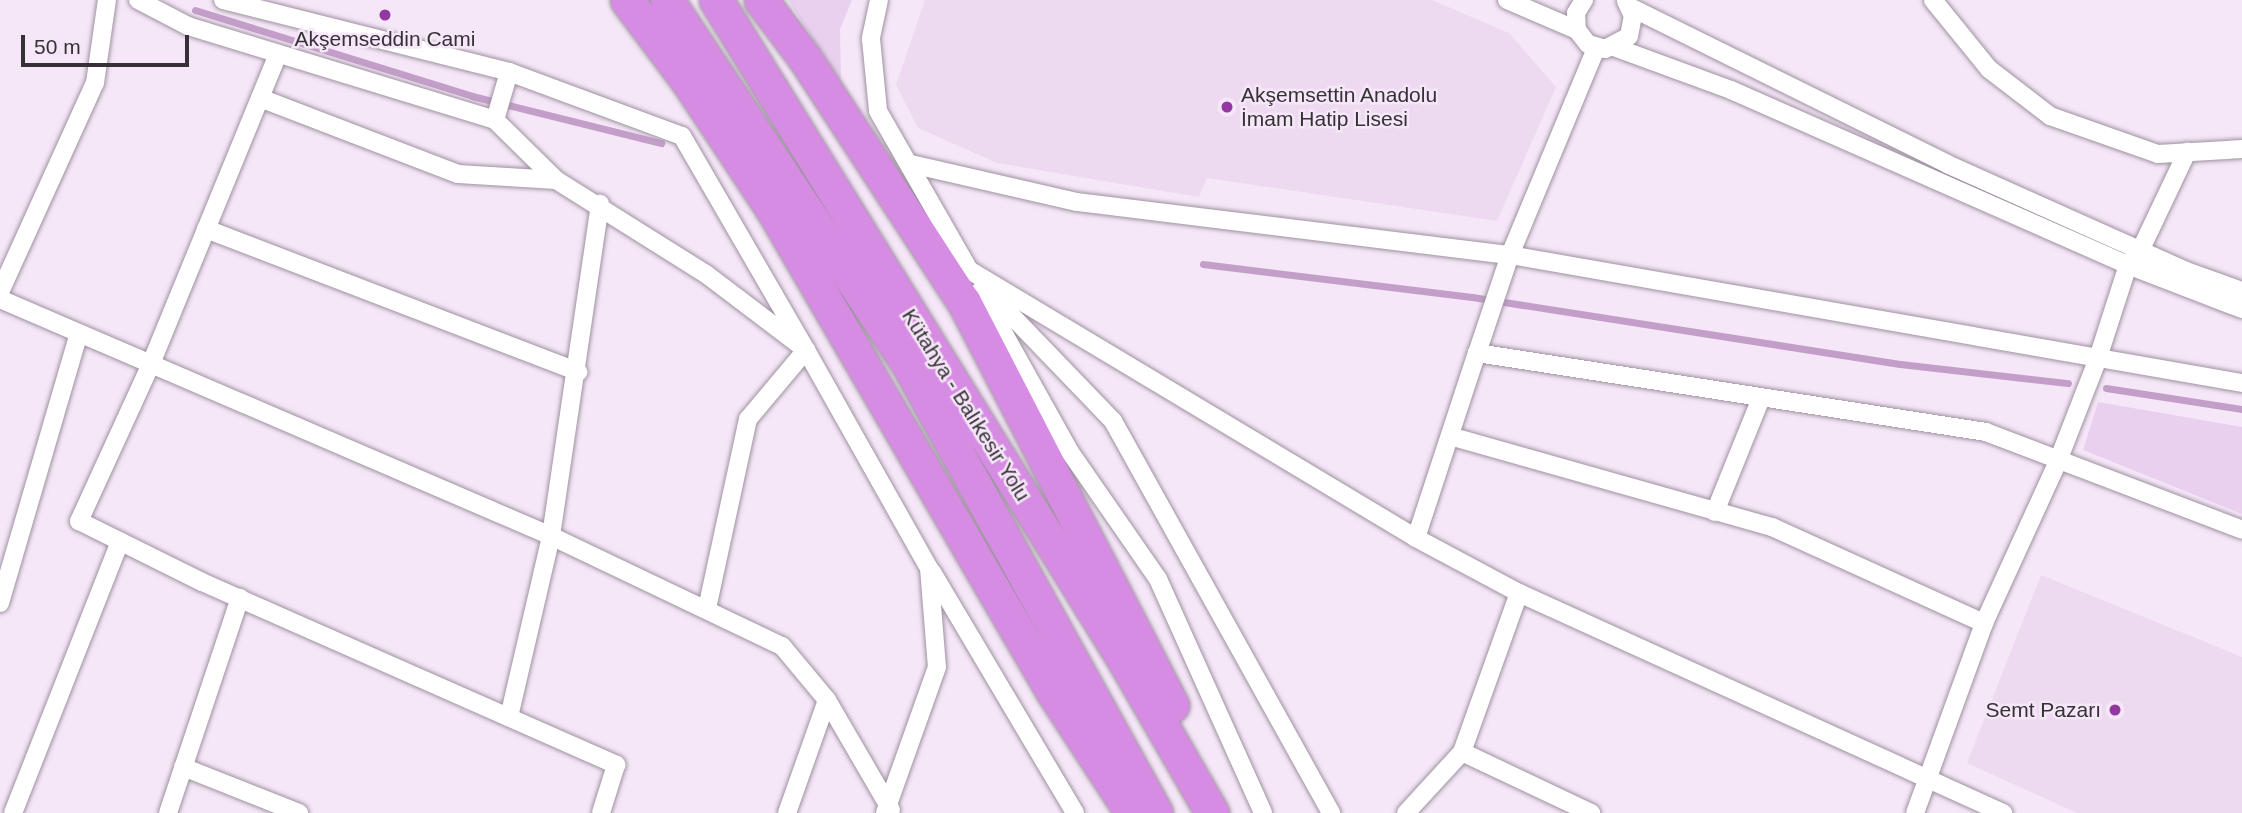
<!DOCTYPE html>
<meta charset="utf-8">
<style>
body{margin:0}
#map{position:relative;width:2242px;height:813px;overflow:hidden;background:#f5e7f7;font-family:Helvetica,sans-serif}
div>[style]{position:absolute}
.built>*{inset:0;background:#eddaf0}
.green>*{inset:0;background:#ead0ef}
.stream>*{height:7px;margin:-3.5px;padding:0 3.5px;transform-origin:3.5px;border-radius:3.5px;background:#c39ec9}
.roads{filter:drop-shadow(0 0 2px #9e91a0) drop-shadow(0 0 2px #9e91a0)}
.street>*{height:18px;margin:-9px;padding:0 9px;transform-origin:9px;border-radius:9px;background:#fff}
.highway>*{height:33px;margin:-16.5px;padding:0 16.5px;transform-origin:16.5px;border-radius:16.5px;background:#d78ce4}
.dots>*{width:19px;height:19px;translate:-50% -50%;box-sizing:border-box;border:4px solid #f5e7f7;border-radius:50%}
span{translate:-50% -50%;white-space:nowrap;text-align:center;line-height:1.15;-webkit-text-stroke:5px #f5e7f7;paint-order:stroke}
.poi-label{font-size:21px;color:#363137}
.left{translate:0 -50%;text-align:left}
.right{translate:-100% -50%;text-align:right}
.street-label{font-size:21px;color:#363137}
.scale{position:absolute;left:21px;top:35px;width:168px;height:32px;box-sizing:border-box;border:4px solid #363137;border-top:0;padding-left:9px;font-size:21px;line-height:24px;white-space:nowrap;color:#363137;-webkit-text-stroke:5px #f5e7f7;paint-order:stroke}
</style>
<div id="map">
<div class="built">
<div style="clip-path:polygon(925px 0,1432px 0,1509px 33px,1556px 87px,1497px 221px,1207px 178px,1199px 197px,997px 163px,918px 128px,896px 85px)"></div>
<div style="clip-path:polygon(2041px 575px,2242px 657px,2242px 813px,2077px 813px,1967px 763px)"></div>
</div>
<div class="green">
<div style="clip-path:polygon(788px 0,852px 0,840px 29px,841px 82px)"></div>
<div style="clip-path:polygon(2098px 402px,2242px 427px,2242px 514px,2083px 450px)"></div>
</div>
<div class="stream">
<div style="left:195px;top:10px;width:290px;rotate:17.2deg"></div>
<div style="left:472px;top:96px;width:195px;rotate:14deg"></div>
<div style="left:1203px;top:264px;width:271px;rotate:7deg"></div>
<div style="left:1472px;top:297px;width:433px;rotate:8.9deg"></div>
<div style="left:1900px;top:364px;width:169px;rotate:6.5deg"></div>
<div style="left:2106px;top:388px;width:138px;rotate:8.8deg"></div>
</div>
<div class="roads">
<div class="street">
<div style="left:138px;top:0;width:56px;rotate:27.5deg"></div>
<div style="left:188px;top:26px;width:321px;rotate:17deg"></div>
<div style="left:495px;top:120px;width:86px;rotate:44.5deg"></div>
<div style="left:556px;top:180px;width:177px;rotate:32.1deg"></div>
<div style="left:706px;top:274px;width:126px;rotate:37.2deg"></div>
<div style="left:806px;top:350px;width:250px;rotate:60.6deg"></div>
<div style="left:929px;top:568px;width:99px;rotate:85.4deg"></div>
<div style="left:937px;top:667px;width:155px;rotate:109.6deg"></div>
<div style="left:223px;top:0;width:295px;rotate:14.1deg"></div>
<div style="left:509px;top:72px;width:184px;rotate:20.3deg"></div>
<div style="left:682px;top:136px;width:247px;rotate:59.9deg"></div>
<div style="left:806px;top:350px;width:90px;rotate:130deg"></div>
<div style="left:748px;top:419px;width:194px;rotate:102.2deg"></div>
<div style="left:879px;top:0;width:40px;rotate:102deg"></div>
<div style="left:871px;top:39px;width:72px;rotate:84.4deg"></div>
<div style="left:878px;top:111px;width:183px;rotate:60.2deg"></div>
<div style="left:969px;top:270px;width:521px;rotate:30.94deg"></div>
<div style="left:1416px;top:538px;width:117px;rotate:28.1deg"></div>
<div style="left:1519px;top:593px;width:532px;rotate:24.44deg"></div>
<div style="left:1507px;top:0;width:76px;rotate:23.2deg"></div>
<div style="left:1584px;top:0;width:15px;rotate:122deg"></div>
<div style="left:1576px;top:13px;width:17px;rotate:87deg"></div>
<div style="left:1577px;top:30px;width:18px;rotate:52deg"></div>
<div style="left:1588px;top:44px;width:18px;rotate:16deg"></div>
<div style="left:1605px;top:49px;width:27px;rotate:-28deg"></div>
<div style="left:1629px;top:36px;width:20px;rotate:-79deg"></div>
<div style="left:1633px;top:16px;width:17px;rotate:-115deg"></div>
<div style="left:1933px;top:0;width:89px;rotate:50.9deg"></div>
<div style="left:1989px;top:69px;width:77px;rotate:37.6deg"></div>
<div style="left:2050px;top:116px;width:114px;rotate:19.4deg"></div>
<div style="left:2158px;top:154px;width:84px;rotate:-3.4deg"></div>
<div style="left:1630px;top:7px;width:354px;rotate:26.3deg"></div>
<div style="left:1947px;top:164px;width:262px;rotate:24.1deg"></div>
<div style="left:2186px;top:271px;width:59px;rotate:19.7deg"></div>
<div style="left:1614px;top:47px;width:125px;rotate:20.2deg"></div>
<div style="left:1731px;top:90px;width:434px;rotate:23.8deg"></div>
<div style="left:2128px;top:265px;width:122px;rotate:21.1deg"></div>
<div style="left:278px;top:54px;width:335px;rotate:112.3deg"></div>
<div style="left:151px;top:364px;width:173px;rotate:114.6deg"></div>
<div style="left:79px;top:521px;width:137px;rotate:26.4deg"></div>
<div style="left:202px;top:582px;width:453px;rotate:23.8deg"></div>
<div style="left:616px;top:765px;width:50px;rotate:107.4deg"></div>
<div style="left:260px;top:98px;width:212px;rotate:21deg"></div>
<div style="left:458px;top:174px;width:98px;rotate:3.5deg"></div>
<div style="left:495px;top:120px;width:50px;rotate:-73.7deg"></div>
<div style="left:911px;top:164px;width:170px;rotate:12.9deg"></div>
<div style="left:1077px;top:202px;width:436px;rotate:7deg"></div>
<div style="left:1510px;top:255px;width:743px;rotate:9.92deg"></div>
<div style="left:206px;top:229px;width:399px;rotate:21deg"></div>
<div style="left:985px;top:288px;width:185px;rotate:46.1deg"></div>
<div style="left:1113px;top:421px;width:449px;rotate:60.9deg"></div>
<div style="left:980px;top:291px;width:184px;rotate:60.8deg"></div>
<div style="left:1070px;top:452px;width:155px;rotate:55.3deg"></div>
<div style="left:1158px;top:579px;width:256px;rotate:65.8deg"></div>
<div style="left:0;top:292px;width:230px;rotate:-65.6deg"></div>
<div style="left:95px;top:83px;width:84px;rotate:-81.8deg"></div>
<div style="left:0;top:299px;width:600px;rotate:23.27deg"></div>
<div style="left:551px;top:536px;width:256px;rotate:25.5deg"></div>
<div style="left:782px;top:646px;width:70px;rotate:50.2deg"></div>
<div style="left:827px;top:700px;width:127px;rotate:59.8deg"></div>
<div style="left:1477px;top:353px;width:103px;rotate:-71.4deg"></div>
<div style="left:1510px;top:255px;width:224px;rotate:-67.4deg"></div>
<div style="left:1450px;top:436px;width:335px;rotate:15.8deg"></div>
<div style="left:1772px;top:527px;width:233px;rotate:24.4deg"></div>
<div style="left:1715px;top:512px;width:123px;rotate:-68deg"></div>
<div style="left:1416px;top:538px;width:195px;rotate:-71.8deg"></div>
<div style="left:1477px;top:353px;width:515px;rotate:8.82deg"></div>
<div style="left:1986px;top:432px;width:274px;rotate:20.9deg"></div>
<div style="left:932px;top:572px;width:280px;rotate:59.3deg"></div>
<div style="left:0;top:603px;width:281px;rotate:-73.7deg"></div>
<div style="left:509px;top:717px;width:186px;rotate:-76.9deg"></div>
<div style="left:551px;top:536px;width:336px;rotate:-81.6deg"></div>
<div style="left:1462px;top:752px;width:143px;rotate:25.3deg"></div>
<div style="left:183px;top:767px;width:125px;rotate:21.6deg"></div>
<div style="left:13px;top:813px;width:292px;rotate:-68.5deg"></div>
<div style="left:168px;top:813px;width:227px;rotate:-71.5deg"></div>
<div style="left:787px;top:813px;width:120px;rotate:-70.5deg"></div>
<div style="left:1406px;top:813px;width:83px;rotate:-47.4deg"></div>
<div style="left:1462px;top:752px;width:169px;rotate:-70.3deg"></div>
<div style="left:1915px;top:813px;width:202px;rotate:-70deg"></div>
<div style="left:1984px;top:623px;width:178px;rotate:-65.4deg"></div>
<div style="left:2058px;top:461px;width:107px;rotate:-68.7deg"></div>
<div style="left:2097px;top:361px;width:101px;rotate:-72.1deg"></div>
<div style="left:2128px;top:265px;width:18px;rotate:-49deg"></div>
<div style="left:2140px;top:251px;width:110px;rotate:-64.6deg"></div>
</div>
<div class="highway">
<div style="left:627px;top:0;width:100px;rotate:53.1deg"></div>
<div style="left:687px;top:80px;width:156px;rotate:56.5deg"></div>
<div style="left:773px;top:210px;width:557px;rotate:59.85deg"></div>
<div style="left:1053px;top:692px;width:145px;rotate:56.9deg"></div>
<div style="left:667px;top:0;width:437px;rotate:56.5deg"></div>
<div style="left:908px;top:364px;width:513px;rotate:61.09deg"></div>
<div style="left:716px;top:0;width:782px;rotate:58.28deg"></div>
<div style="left:1127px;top:665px;width:171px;rotate:60.1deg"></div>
<div style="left:761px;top:0;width:71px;rotate:53deg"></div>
<div style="left:804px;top:57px;width:293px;rotate:56.9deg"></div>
<div style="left:964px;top:302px;width:454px;rotate:62.7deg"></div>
</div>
</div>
<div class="dots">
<div style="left:385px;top:15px;background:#9338a3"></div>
<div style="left:1227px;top:107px;background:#9338a3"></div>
<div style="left:2115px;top:710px;background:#9338a3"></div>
</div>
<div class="poi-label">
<span style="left:385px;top:39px">Akşemseddin Cami</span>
<span class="left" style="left:1241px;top:107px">Akşemsettin Anadolu<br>İmam Hatip Lisesi</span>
<span class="right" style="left:2101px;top:710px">Semt Pazarı</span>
</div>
<div class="street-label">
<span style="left:966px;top:405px;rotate:58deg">Kütahya - Balıkesir Yolu</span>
</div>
<div class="scale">50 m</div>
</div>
